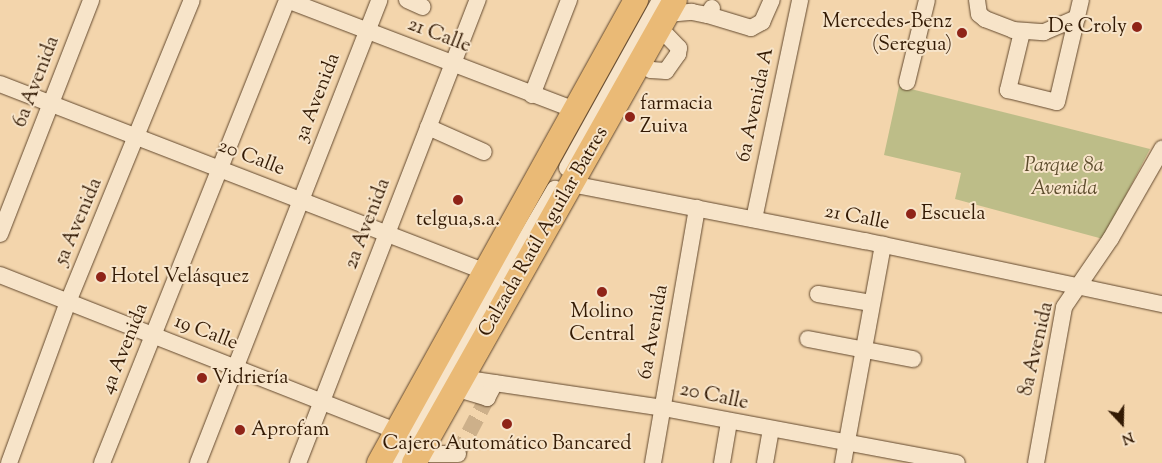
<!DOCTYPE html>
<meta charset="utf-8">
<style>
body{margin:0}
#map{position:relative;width:1162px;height:463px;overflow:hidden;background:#f3d5ac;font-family:"Sorts Mill Goudy",serif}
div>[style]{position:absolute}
.green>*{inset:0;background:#bdbd88}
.minor-tunnel>*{height:16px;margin-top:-8px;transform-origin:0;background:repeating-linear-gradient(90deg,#cdb08a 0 16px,transparent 0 24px)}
.roads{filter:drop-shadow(0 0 1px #63492e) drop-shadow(0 0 1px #63492e)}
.minor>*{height:16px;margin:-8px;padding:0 8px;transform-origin:8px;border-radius:8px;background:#f7e4c9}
.highway>*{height:24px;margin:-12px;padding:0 12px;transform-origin:12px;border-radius:12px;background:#eaba76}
.dots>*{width:14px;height:14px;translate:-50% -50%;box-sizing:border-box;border:2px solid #f7e4c9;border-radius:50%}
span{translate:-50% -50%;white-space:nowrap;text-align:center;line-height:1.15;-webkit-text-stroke:4px #f7e4c9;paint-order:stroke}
.poi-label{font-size:20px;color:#331a04}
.right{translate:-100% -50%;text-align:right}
.left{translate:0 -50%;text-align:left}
.street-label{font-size:20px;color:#331a04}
.park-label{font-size:20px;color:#5c4b2c;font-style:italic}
.north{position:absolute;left:1097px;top:398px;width:50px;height:50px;-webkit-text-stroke:4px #f7e4c9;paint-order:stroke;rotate:159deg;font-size:14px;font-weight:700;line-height:20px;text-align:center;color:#331a04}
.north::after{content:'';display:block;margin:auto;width:18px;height:22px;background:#331a04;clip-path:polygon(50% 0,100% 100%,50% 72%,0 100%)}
</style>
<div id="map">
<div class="green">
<div style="clip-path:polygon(899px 86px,1150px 149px,1103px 239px,955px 199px,961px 173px,884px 155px)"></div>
</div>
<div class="minor-tunnel">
<div style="left:458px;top:454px;width:63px;rotate:-62.6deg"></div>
</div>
<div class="roads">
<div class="minor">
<div style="left:287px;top:0;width:311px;rotate:20.9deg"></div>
<div style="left:407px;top:0;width:17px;rotate:24deg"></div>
<div style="left:977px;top:0;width:14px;rotate:82deg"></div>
<div style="left:979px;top:14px;width:8px;rotate:40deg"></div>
<div style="left:985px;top:19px;width:30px;rotate:21deg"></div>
<div style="left:1013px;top:30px;width:31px;rotate:4deg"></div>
<div style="left:1044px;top:32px;width:36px;rotate:-23deg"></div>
<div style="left:667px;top:14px;width:25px;rotate:-5deg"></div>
<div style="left:692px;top:12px;width:16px;rotate:11deg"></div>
<div style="left:708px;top:15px;width:8px;rotate:-60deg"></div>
<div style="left:708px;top:15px;width:45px;rotate:16.8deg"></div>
<div style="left:751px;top:28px;width:13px;rotate:-29deg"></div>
<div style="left:762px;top:22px;width:24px;rotate:-66deg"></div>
<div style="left:1022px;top:32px;width:60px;rotate:103.6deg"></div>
<div style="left:1008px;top:90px;width:50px;rotate:13.8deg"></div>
<div style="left:1057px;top:102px;width:105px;rotate:-76.8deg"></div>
<div style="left:639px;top:63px;width:14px;rotate:30deg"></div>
<div style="left:651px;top:70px;width:15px;rotate:4deg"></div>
<div style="left:666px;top:71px;width:21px;rotate:-55deg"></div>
<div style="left:678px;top:54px;width:6px;rotate:-81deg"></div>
<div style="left:679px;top:48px;width:28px;rotate:-134deg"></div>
<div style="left:907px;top:82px;width:84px;rotate:-76.3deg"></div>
<div style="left:0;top:84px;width:521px;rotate:21.15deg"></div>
<div style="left:532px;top:95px;width:102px;rotate:-68.7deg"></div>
<div style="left:428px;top:127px;width:61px;rotate:24.1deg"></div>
<div style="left:567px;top:168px;width:192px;rotate:-61deg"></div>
<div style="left:571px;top:184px;width:299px;rotate:11deg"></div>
<div style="left:865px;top:241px;width:304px;rotate:12deg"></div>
<div style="left:754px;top:219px;width:224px;rotate:-78.1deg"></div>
<div style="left:0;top:234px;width:251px;rotate:-68.7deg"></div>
<div style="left:0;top:275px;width:426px;rotate:21.5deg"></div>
<div style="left:818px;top:294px;width:54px;rotate:9.6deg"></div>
<div style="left:808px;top:339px;width:107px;rotate:10.8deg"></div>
<div style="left:461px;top:378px;width:204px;rotate:8.4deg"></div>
<div style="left:663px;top:408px;width:299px;rotate:10.6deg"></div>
<div style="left:455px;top:388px;width:34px;rotate:17deg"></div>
<div style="left:487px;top:398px;width:17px;rotate:-62deg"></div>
<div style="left:418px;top:454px;width:40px"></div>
<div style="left:9px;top:463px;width:171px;rotate:-69.9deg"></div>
<div style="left:68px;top:302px;width:326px;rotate:-67.7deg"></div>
<div style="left:102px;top:463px;width:499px;rotate:-68.2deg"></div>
<div style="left:198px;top:463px;width:497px;rotate:-68.6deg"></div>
<div style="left:298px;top:463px;width:497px;rotate:-68.8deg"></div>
<div style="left:394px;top:463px;width:318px;rotate:-59.6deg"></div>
<div style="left:653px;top:463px;width:259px;rotate:-80.2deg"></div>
<div style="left:722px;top:463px;width:42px;rotate:-80.3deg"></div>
<div style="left:765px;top:463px;width:34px;rotate:-80deg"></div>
<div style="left:843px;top:463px;width:222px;rotate:-79.6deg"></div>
<div style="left:1036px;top:463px;width:158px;rotate:-79.8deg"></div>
<div style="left:1064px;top:307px;width:83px;rotate:-55.7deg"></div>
<div style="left:1111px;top:238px;width:103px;rotate:-60.2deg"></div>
</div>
<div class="highway">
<div style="left:379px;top:463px;width:530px;rotate:-60.97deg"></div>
<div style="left:414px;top:463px;width:531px;rotate:-60.59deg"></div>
</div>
</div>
<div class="dots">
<div style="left:1137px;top:27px;background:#8f2418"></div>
<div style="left:962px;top:33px;background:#8f2418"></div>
<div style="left:630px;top:117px;background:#8f2418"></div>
<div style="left:458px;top:200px;background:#8f2418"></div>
<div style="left:911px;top:214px;background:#8f2418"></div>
<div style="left:101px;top:277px;background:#8f2418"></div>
<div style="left:602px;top:292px;background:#8f2418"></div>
<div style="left:202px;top:378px;background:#8f2418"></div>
<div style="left:507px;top:424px;background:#8f2418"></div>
<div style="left:240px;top:430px;background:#8f2418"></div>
</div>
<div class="poi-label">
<span class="right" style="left:952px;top:34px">Mercedes-Benz<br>(Seregua)</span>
<span class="right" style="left:1127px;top:27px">De Croly</span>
<span class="left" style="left:640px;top:116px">farmacia<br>Zuiva</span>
<span class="left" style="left:921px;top:214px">Escuela</span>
<span style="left:458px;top:220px">telgua,s.a.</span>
<span class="left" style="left:111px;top:277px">Hotel Velásquez</span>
<span style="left:602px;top:324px">Molino<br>Central</span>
<span class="left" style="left:212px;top:378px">Vidriería</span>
<span class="left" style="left:251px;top:430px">Aprofam</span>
<span style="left:507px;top:444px">Cajero Automático Bancared</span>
</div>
<div class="street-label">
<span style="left:439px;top:36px;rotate:21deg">21 Calle</span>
<span style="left:37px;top:82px;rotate:-69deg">6a Avenida</span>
<span style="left:318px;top:98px;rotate:-69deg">3a Avenida</span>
<span style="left:756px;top:105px;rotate:-78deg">6a Avenida A</span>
<span style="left:251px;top:158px;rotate:21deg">20 Calle</span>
<span style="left:857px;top:218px;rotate:11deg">21 Calle</span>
<span style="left:79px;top:222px;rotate:-67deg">5a Avenida</span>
<span style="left:368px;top:224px;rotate:-69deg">2a Avenida</span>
<span style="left:544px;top:232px;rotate:-60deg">Calzada Raúl Aguilar Batres</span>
<span style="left:654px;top:332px;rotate:-80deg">6a Avenida</span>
<span style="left:206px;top:333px;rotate:21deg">19 Calle</span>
<span style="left:125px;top:349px;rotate:-68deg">4a Avenida</span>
<span style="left:1037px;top:349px;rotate:-77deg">8a Avenida</span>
<span style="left:714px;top:397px;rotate:12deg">20 Calle</span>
</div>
<div class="park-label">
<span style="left:1064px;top:178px">Parque 8a<br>Avenida</span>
</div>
<div class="north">N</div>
</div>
